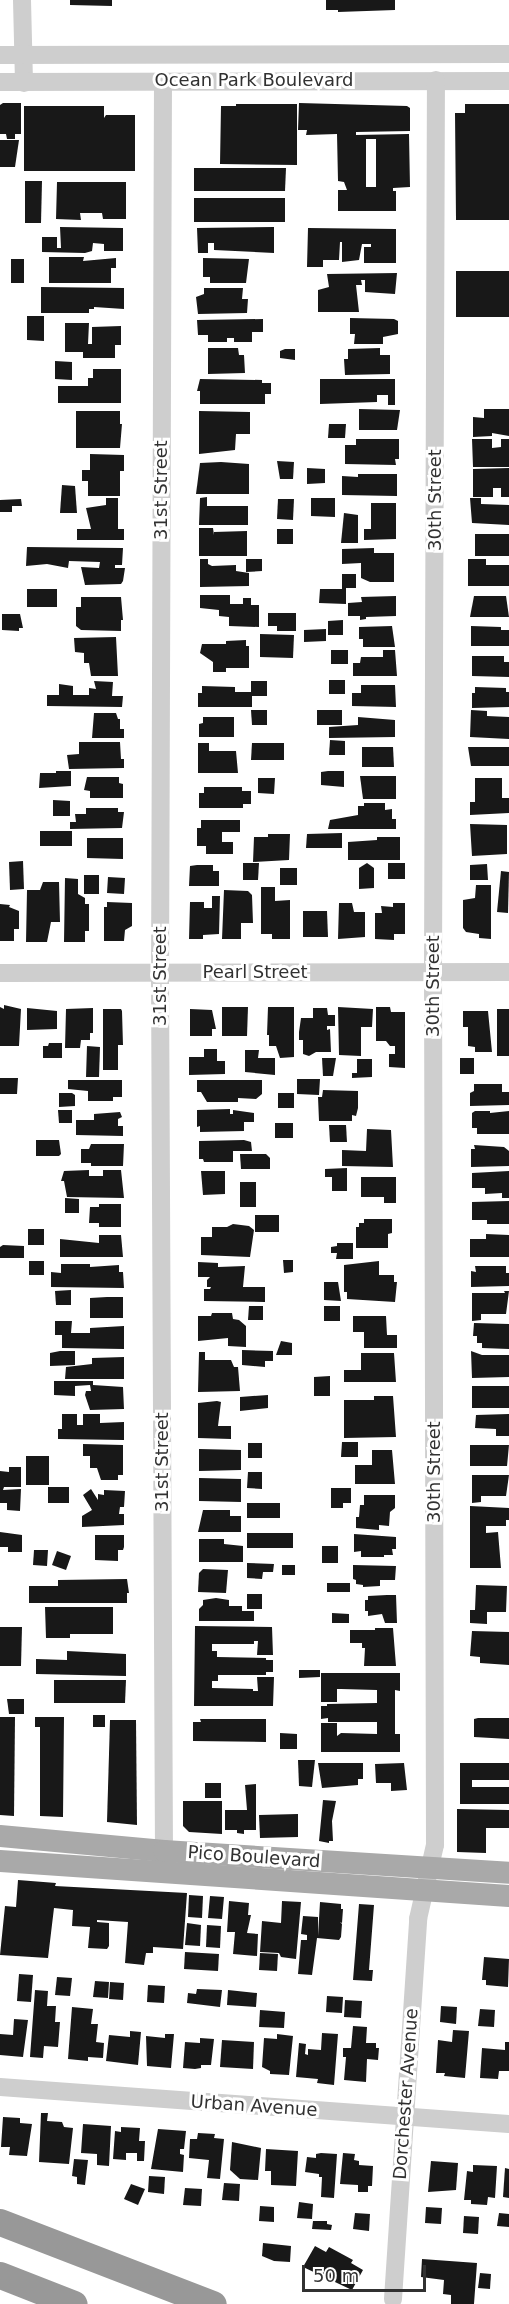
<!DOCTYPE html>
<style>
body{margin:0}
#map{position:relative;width:509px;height:2304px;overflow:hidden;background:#fff;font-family:"DejaVu Sans",sans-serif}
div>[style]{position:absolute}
.building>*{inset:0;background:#181818}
.minor>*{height:18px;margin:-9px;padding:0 9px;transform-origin:9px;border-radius:9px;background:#cecece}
.major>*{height:22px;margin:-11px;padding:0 11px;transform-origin:11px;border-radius:11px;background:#a9a9a9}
.highway>*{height:27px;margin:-13.5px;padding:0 13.5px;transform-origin:13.5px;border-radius:13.5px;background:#989898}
span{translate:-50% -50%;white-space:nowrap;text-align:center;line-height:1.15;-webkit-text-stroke:6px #fff;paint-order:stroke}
.street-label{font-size:18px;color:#313131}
.scale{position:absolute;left:302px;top:2265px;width:124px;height:27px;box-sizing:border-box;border:3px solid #313131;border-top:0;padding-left:8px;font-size:18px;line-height:21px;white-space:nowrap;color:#313131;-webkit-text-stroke:4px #fff;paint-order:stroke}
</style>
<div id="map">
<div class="building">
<div style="clip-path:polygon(70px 0,112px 0,112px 6px,70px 5px)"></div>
<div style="clip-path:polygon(326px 0,395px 0,395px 10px,338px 12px,338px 10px,326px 10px)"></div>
<div style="clip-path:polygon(3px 103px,21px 103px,21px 134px,15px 134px,15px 139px,7px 139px,6px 134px,0 134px,0 105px)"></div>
<div style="clip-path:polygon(evenodd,299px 103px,407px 106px,410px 108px,410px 131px,356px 132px,356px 135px,409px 134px,410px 187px,393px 188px,393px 191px,396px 191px,396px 211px,338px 211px,338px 190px,347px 190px,344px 182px,338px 181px,337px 134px,306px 135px,307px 130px,298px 130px,299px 103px,366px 139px,376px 139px,376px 187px,366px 187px,366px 139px)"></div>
<div style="clip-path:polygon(236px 104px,297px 104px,297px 165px,220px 164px,221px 106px,236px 106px)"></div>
<div style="clip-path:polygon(465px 104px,509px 104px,509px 220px,456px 220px,455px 113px,465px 113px)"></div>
<div style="clip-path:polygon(24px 106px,104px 106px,104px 118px,106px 115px,135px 115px,135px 171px,24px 171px)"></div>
<div style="clip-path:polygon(0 140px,19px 140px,15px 167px,0 167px)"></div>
<div style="clip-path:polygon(194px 168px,286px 168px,285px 191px,194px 191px)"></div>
<div style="clip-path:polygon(25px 181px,42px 181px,41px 223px,25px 223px)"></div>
<div style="clip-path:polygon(57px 182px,126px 182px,126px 219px,103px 219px,102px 213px,80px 213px,81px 220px,56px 219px)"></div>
<div style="clip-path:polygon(194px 198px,285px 198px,285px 222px,194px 222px)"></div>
<div style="clip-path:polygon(60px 227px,123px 228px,123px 251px,104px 251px,104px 244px,93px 243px,92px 251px,85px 253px,42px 252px,42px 237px,57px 237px,57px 248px,61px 248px)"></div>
<div style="clip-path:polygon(274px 227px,274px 253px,214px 250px,214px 243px,208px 243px,208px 253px,198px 253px,197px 228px)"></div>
<div style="clip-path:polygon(308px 228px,396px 229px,396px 263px,364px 263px,364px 247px,371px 247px,371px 244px,362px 244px,359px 260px,342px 262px,342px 242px,340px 242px,339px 260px,323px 260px,323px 267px,307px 267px)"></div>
<div style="clip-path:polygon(49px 257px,84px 257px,83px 261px,116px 258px,116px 268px,111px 268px,111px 283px,49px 283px)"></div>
<div style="clip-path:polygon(203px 258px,249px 259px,246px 283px,210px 283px,210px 277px,203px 277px)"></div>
<div style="clip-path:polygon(11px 259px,24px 259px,24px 283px,11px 283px)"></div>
<div style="clip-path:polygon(456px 271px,509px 271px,509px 317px,456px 317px)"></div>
<div style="clip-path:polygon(397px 273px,395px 294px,365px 292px,365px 280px,361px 280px,362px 285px,356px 285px,359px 312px,318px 312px,318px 290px,329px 287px,327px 274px)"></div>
<div style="clip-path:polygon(41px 287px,124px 288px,124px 309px,94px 307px,94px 309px,89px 309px,89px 313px,41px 313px)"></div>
<div style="clip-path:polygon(204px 288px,243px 288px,242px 299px,248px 299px,247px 313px,198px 314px,196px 297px,204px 294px)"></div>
<div style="clip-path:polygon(27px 316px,44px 316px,44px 341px,27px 340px)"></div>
<div style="clip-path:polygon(350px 318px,394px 319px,398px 321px,398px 334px,383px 337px,383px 344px,354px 344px,355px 334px,350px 334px)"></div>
<div style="clip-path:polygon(263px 319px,263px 332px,252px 332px,252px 342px,234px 342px,234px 338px,227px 338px,227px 342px,208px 342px,208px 335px,198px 335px,197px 320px)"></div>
<div style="clip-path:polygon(65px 323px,89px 323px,88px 344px,92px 344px,92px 327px,121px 326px,121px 345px,115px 345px,115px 358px,83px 358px,83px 352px,65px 352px)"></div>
<div style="clip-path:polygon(208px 348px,238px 348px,239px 355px,244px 355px,245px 373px,208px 374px)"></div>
<div style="clip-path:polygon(380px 348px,380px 355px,390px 355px,390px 374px,345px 375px,344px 359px,348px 359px,348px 349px)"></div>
<div style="clip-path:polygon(285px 349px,295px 349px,295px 360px,280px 358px,280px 351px)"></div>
<div style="clip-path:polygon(55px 361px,72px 362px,72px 380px,55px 379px)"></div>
<div style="clip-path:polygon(93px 369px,121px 369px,121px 403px,58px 403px,58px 386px,88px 386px,88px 378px,93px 378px)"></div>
<div style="clip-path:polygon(200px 379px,262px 380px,262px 383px,271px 383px,271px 394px,265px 394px,265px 404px,200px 404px,200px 391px,197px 391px)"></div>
<div style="clip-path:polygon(320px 379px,395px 379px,395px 405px,388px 405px,388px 395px,377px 395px,377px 402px,320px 404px)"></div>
<div style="clip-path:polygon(359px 409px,400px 410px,397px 430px,359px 430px)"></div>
<div style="clip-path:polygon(484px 409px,509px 409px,509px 436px,492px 433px,492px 436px,473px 437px,473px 417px,484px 418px)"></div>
<div style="clip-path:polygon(76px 411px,120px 411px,120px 424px,122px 424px,120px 448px,76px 448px)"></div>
<div style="clip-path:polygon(199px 411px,250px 412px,250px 434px,236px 434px,235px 450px,199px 454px)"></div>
<div style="clip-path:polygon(329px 424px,346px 424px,345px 438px,328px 438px)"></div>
<div style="clip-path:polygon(356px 439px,399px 439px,399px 459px,395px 459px,396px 465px,345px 464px,345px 445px,356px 445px)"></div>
<div style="clip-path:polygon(472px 439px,492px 439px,492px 448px,501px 447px,501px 439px,509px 439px,509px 467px,473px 467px)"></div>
<div style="clip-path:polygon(90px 454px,124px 455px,124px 471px,120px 471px,120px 496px,88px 496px,88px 481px,82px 481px,82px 470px,90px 470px)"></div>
<div style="clip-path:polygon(277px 461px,294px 462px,293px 479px,280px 479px)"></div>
<div style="clip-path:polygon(221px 462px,249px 464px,249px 494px,196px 494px,200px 463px)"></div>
<div style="clip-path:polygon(307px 468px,325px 469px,325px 483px,307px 484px)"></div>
<div style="clip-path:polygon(509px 468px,509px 497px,501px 497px,501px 488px,493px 488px,493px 497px,473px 497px,473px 469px)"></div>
<div style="clip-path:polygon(358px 474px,397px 474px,397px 496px,342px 495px,342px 476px,358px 477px)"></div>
<div style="clip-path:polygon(62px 485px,75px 486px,77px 513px,60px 513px)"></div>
<div style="clip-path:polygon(207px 497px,207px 506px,248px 506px,248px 525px,199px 525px,200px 498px)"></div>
<div style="clip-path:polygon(106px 498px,118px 498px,118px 529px,124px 529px,124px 540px,77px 540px,77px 529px,91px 529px,86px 508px,106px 505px)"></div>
<div style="clip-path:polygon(311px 498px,335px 498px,335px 517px,311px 516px)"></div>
<div style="clip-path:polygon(470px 498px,481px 498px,481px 504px,509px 505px,509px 525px,472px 523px)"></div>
<div style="clip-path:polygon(21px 499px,22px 506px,12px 506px,12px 512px,0 512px,0 500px)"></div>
<div style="clip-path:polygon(278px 499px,294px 499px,293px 520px,277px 519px)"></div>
<div style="clip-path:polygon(371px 503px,396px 503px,396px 539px,364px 540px,364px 529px,371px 529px)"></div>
<div style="clip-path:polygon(344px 513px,358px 515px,358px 543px,341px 543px)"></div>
<div style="clip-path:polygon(199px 528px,213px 528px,214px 535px,214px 532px,247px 531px,247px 556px,199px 556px)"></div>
<div style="clip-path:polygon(277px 529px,293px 529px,293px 544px,277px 544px)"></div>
<div style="clip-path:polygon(475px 534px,509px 534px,509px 556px,475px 556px)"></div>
<div style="clip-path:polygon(27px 547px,123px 548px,122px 565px,115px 565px,115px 568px,125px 568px,123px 581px,121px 584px,85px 585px,81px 567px,99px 568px,100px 562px,69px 561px,68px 568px,47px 564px,26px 566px)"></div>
<div style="clip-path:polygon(374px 548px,374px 553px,394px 553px,394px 582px,370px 582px,361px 578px,361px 563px,342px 564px,342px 549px)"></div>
<div style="clip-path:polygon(200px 559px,208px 559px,208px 564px,212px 566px,236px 565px,236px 571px,249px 573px,249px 586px,200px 587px)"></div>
<div style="clip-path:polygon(246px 559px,262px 559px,262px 571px,246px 572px)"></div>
<div style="clip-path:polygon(468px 559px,486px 559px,486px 565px,509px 565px,509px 586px,468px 586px)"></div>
<div style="clip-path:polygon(342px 574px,356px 574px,356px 588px,346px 588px,346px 604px,319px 603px,320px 589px,342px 589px)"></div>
<div style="clip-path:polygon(27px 589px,57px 589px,57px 607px,27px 607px)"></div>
<div style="clip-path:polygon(200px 595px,230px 595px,230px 604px,243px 604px,243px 598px,251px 598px,251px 605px,259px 605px,259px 627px,229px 626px,229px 617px,219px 616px,219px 610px,200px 608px)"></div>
<div style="clip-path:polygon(396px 596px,396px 616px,366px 617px,366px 619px,360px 620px,360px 616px,348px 616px,348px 603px,362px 602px,361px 597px)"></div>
<div style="clip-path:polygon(474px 596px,506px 596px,509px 617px,470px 617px)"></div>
<div style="clip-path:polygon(81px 597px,121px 597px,123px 620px,121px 620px,121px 631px,81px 630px,76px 626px,76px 607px,81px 607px)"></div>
<div style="clip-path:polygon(268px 613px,296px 613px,296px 631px,277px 631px,277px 626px,268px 626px)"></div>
<div style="clip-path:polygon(2px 614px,20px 614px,23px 628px,19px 628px,19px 631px,2px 630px)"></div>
<div style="clip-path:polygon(343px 620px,343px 635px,328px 635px,328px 621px)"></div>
<div style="clip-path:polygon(392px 626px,395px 647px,363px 647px,363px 639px,359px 639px,359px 627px)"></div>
<div style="clip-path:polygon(471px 626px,501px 627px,501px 630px,509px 630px,509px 646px,471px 646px)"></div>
<div style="clip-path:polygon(326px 629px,326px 641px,304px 642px,304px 630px)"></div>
<div style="clip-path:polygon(260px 634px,294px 635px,293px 658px,260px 657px)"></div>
<div style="clip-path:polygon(116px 637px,118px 676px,91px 676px,89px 663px,84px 663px,84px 653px,75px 652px,74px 638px)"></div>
<div style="clip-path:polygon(246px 640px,246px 646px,249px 646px,249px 668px,226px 668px,226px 672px,213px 672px,213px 662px,200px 653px,202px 644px,226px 644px,226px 641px)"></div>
<div style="clip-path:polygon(331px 650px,348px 650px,348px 664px,331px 664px)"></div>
<div style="clip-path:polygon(383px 650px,395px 650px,397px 676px,353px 676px,353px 663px,360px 663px,361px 657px,383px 657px)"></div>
<div style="clip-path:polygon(472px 656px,504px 656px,504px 662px,509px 662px,509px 677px,472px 676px)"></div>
<div style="clip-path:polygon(329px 680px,345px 680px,345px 694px,329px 694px)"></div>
<div style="clip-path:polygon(94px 681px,113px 682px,112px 696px,123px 696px,122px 707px,47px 706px,47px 695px,59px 695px,59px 684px,73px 686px,73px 695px,89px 695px,89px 688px,96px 689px)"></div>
<div style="clip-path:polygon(251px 681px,267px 681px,267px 696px,252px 696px,252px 707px,198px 707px,198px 693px,202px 693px,202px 686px,235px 687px,235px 692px,251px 692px)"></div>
<div style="clip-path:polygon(361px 685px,395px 685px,396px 707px,352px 706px,352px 693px,361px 693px)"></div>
<div style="clip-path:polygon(475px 687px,506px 688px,506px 692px,509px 692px,509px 707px,472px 708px,472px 693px,475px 693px)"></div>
<div style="clip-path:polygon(251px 710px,267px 710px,267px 725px,252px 725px)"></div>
<div style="clip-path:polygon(317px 710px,342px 710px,342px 725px,317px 725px)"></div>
<div style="clip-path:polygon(471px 710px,487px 711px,487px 716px,509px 717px,509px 739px,470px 737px)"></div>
<div style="clip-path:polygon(94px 713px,116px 713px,118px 719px,120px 719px,120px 729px,124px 729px,124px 738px,92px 738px)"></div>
<div style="clip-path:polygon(203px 717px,234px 717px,234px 737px,199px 737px,199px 724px,203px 723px)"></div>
<div style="clip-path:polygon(358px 717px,395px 720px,395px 737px,329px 738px,329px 727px,358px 725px)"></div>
<div style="clip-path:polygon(330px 740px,345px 741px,345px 755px,329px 755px)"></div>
<div style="clip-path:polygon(79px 742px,120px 742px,121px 759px,124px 759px,124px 768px,69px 769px,67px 755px,79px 754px)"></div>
<div style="clip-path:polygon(198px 743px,209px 743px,209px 751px,236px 751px,238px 773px,198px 773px)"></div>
<div style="clip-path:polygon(252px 743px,284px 743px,284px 760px,251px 760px)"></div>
<div style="clip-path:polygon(362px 747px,393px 747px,394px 767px,362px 767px)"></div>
<div style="clip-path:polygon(468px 747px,509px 747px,509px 766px,471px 766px)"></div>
<div style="clip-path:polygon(56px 771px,71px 771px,71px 786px,39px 788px,40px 773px,56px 773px)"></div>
<div style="clip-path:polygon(328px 771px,344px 771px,344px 787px,321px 785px,321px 772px)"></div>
<div style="clip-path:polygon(360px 776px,396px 776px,396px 799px,363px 799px)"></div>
<div style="clip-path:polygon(87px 777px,119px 777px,119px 783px,123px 784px,123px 798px,90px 798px,90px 791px,84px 790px)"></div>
<div style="clip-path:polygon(258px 778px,275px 778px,274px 794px,258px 793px)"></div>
<div style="clip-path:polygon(475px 778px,502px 778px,502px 798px,509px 798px,509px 813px,470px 815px,470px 802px,475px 802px)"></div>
<div style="clip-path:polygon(204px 787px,242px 787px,242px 791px,251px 791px,251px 804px,243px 804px,243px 808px,199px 808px,199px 793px,204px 793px)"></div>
<div style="clip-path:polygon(53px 800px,70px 801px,70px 816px,53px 816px)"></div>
<div style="clip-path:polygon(364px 803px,385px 803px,385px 810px,392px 809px,392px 819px,396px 819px,396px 829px,328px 829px,330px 820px,358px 815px,358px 806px,364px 806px)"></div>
<div style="clip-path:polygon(86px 808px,118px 808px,118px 812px,124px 812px,122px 828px,70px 829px,70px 822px,76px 822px,75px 814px,86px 814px)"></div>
<div style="clip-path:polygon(201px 820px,240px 820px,240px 832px,222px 832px,222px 842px,233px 842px,233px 854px,206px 854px,206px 846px,197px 846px,197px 828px,201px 828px)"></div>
<div style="clip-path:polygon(470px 824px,507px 825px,507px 854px,472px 856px)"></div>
<div style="clip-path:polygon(40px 831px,72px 831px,72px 846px,40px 846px)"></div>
<div style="clip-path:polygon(342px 833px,342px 848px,306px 848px,307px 834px)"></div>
<div style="clip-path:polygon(268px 834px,290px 834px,289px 860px,253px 862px,254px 837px,268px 837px)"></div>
<div style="clip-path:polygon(377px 837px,400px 837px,400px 860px,348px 860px,348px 842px,377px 840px)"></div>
<div style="clip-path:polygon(87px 838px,123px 838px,123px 859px,87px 858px)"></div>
<div style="clip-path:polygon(23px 861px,24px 889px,10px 890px,9px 862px)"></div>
<div style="clip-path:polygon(243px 863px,259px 863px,258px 880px,243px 880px)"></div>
<div style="clip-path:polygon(367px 863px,374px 868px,374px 888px,359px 889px,359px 868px)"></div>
<div style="clip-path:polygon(388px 863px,405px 863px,405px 879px,388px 879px)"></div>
<div style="clip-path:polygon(487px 864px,488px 880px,470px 880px,470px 865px)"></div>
<div style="clip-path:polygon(197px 865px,213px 865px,213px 871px,219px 871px,219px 886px,189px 886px,190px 866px)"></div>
<div style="clip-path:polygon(280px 868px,297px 868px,297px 885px,280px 885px)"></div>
<div style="clip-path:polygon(501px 871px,509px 872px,508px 913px,497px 912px)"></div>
<div style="clip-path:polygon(84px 875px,99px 875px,99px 894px,84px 894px)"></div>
<div style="clip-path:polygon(108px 877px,125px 878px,124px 894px,107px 893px)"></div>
<div style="clip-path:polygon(65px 878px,78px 879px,78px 894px,85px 898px,85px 904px,89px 904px,89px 931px,85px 931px,85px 942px,64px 942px)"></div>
<div style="clip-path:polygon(43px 882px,59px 882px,60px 922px,51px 922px,47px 942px,26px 942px,27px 890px,40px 890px)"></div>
<div style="clip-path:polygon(476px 885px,491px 885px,491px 939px,479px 938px,479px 934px,466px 932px,463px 928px,463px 900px,475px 898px)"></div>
<div style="clip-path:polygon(261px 887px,275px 887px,275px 901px,290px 900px,290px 939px,272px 939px,272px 934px,261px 934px)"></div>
<div style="clip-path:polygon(224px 890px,248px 891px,252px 895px,253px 923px,241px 923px,241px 939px,222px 939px)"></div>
<div style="clip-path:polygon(212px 896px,220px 896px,219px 934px,203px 935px,203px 939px,189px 939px,190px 902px,204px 902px,204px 908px,212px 908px)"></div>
<div style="clip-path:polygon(107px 902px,132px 903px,132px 926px,125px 930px,124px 941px,104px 941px,104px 907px,107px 907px)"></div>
<div style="clip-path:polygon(339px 903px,352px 903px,354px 912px,365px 912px,365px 937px,338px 939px)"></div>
<div style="clip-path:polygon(393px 903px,405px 903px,405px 934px,394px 934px,394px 940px,375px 939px,375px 913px,382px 913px,381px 906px,393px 907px)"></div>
<div style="clip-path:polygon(0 904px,10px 905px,9px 907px,19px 911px,19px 929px,14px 929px,14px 941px,0 941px)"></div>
<div style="clip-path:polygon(303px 911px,327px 911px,328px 937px,303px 937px)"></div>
<div style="clip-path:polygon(4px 1005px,21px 1009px,19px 1046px,0 1046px,0 1007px,4px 1009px)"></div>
<div style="clip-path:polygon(222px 1007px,248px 1007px,247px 1036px,222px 1036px)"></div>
<div style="clip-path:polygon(268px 1007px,294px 1007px,294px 1057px,280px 1058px,276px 1046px,269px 1046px,269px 1035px,267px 1035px)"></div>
<div style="clip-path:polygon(338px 1007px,373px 1009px,372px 1027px,361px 1027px,361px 1056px,339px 1055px)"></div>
<div style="clip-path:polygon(376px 1007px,390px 1007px,391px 1012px,405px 1012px,405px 1068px,389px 1067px,389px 1054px,395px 1054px,395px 1046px,390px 1046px,386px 1041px,376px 1041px)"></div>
<div style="clip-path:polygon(27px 1008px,57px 1011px,57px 1029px,27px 1030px)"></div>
<div style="clip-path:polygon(93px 1008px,93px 1033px,90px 1033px,90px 1040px,81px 1040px,80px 1048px,65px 1048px,66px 1009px)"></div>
<div style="clip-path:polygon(313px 1008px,327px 1008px,328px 1015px,335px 1015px,335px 1026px,327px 1026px,327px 1030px,330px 1029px,331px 1052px,316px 1052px,309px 1056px,303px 1054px,303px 1040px,299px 1040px,299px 1032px,301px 1018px,313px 1018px)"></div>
<div style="clip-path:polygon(103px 1009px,121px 1009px,122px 1011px,123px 1045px,118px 1045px,118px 1070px,103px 1070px)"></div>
<div style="clip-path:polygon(190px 1009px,212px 1010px,216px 1029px,212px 1029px,212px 1036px,190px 1036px)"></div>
<div style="clip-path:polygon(497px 1009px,509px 1009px,509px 1056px,497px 1056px)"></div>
<div style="clip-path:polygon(463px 1011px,488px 1011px,492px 1052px,475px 1052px,475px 1047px,468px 1046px,468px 1027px,463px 1027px)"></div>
<div style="clip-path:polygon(49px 1043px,62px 1043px,62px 1058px,43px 1058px,43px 1046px,48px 1046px)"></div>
<div style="clip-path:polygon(87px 1046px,100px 1047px,99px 1077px,86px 1077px)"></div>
<div style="clip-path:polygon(204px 1049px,217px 1049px,217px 1061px,225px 1061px,225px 1074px,189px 1075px,189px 1057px,204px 1057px)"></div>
<div style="clip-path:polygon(245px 1050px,259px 1050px,258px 1058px,275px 1058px,275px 1075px,245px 1072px)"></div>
<div style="clip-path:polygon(322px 1058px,336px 1058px,333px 1076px,323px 1076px)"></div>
<div style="clip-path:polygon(460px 1058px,474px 1058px,474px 1074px,460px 1074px)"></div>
<div style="clip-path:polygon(357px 1059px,372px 1059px,372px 1077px,352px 1078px,352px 1073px,357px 1073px)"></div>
<div style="clip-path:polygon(0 1078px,18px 1078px,17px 1094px,0 1094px)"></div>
<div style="clip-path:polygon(297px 1079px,320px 1079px,319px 1095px,297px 1094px)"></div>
<div style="clip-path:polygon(68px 1080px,122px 1080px,122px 1097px,113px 1097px,113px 1101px,88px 1101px,88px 1091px,68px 1089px)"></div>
<div style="clip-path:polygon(197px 1080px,262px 1080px,262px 1094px,256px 1099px,238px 1098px,238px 1102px,207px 1102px,201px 1092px,197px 1092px)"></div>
<div style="clip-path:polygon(474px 1084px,502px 1084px,502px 1092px,509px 1092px,509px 1105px,470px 1106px,470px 1093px,474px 1091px)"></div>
<div style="clip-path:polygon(323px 1090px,358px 1091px,358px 1108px,356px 1116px,352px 1115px,352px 1121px,319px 1121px,318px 1097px,322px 1097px)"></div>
<div style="clip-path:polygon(59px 1093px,72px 1093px,75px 1095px,75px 1106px,59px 1107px)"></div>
<div style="clip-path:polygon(278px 1093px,294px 1093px,294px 1108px,278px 1108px)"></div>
<div style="clip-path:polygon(230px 1109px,230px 1114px,233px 1114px,233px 1110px,254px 1113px,254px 1122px,244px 1122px,244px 1131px,200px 1132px,200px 1126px,197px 1127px,197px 1110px)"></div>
<div style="clip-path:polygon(58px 1110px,72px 1110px,72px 1123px,59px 1123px)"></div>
<div style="clip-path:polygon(475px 1111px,490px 1111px,490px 1113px,509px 1111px,509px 1134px,477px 1134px,477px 1128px,472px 1128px,472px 1113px)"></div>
<div style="clip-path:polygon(120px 1112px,122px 1117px,118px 1119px,118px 1126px,123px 1126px,123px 1136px,76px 1135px,76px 1120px,94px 1120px,94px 1114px)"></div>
<div style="clip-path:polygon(275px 1123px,293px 1123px,293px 1138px,275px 1138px)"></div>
<div style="clip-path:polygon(329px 1125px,346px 1125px,347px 1142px,330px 1142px)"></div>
<div style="clip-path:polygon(367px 1129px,391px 1130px,393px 1167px,342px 1166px,342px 1150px,366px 1151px)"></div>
<div style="clip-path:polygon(36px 1140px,59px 1140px,61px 1154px,59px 1156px,36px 1156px)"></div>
<div style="clip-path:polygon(244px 1140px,251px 1142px,252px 1151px,233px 1151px,233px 1162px,204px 1162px,203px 1159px,199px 1159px,199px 1141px)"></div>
<div style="clip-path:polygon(91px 1144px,124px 1144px,123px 1166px,91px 1166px,91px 1163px,81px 1163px,81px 1149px,89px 1149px)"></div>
<div style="clip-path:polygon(474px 1145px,504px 1147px,509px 1151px,509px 1166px,471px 1167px,471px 1149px,475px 1149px)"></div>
<div style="clip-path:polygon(240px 1154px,266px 1154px,270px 1158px,270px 1169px,241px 1169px)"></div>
<div style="clip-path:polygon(347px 1168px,347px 1191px,332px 1191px,332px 1177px,325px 1177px,325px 1169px)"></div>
<div style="clip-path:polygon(89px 1170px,89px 1176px,103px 1176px,103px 1170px,121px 1170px,124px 1198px,67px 1197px,64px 1181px,61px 1181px,64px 1171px)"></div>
<div style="clip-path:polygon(201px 1171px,225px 1171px,225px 1194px,203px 1195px)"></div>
<div style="clip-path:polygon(509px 1171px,509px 1198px,502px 1198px,502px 1193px,485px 1194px,485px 1188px,472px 1188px,472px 1173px)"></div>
<div style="clip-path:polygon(361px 1177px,396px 1177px,396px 1203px,384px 1203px,384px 1197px,361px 1197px)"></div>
<div style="clip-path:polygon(240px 1182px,256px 1182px,256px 1207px,240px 1207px)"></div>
<div style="clip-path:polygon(65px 1198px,79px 1199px,79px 1213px,65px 1213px)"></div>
<div style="clip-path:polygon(509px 1201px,509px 1224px,487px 1224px,487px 1220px,472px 1220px,472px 1202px)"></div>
<div style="clip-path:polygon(99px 1204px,121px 1204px,121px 1227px,99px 1227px,99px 1223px,89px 1223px,90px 1207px,99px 1207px)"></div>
<div style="clip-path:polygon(255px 1215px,279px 1215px,279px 1232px,255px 1232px)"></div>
<div style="clip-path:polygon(364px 1219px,392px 1219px,392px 1233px,388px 1234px,388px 1248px,356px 1248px,356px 1227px,359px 1227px,359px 1223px,364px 1223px)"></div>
<div style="clip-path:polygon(233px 1224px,249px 1226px,254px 1230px,250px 1257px,201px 1255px,201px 1237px,212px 1237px,212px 1227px,227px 1227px)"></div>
<div style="clip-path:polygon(28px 1229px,44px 1229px,44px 1245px,28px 1245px)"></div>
<div style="clip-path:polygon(486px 1234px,509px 1235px,509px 1257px,470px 1257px,470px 1239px,486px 1239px)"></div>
<div style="clip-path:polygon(99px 1235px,121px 1235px,123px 1257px,60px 1257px,60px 1239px,99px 1243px)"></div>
<div style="clip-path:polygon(337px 1243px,353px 1243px,353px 1259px,336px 1259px,337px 1253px,331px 1253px,331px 1247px,337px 1246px)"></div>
<div style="clip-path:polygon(3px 1245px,24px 1246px,24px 1258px,0 1258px,0 1247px)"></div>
<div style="clip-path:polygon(283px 1260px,293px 1260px,293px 1272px,284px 1273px)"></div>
<div style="clip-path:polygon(29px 1261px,44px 1261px,44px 1275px,29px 1275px)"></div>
<div style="clip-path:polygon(379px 1261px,379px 1275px,394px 1275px,394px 1282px,397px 1282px,395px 1302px,347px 1299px,347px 1292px,344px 1292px,344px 1265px)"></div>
<div style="clip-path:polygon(198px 1262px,218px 1263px,218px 1267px,245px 1266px,243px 1287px,265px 1287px,265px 1302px,204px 1301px,204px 1289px,210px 1289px,211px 1287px,207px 1287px,207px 1280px,210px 1277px,198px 1277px)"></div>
<div style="clip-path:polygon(61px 1264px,90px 1264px,90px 1267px,119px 1265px,119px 1272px,123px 1272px,124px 1288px,51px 1287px,51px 1272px,61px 1273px)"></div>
<div style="clip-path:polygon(475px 1266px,506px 1266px,506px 1273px,509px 1273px,509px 1286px,471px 1287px,471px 1271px,476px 1272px)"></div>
<div style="clip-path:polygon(324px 1282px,338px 1282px,341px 1301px,324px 1300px)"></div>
<div style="clip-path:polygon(71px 1290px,71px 1305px,56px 1305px,55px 1291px)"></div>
<div style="clip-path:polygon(504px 1291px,509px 1291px,506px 1314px,481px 1314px,481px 1320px,472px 1321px,472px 1293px,505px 1293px)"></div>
<div style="clip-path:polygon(107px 1297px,123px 1297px,123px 1318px,90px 1318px,90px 1298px)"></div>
<div style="clip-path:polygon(249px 1306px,263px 1306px,263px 1320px,248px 1320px)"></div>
<div style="clip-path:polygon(324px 1306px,340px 1306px,340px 1321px,324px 1321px)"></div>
<div style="clip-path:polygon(212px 1313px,232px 1313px,233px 1319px,239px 1320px,246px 1326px,246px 1347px,228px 1346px,228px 1338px,198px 1341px,198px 1316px,211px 1316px)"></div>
<div style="clip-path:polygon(353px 1316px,386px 1316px,387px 1335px,397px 1335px,397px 1348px,364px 1348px,364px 1332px,353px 1332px)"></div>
<div style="clip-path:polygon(55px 1321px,72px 1321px,71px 1333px,90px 1333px,90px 1328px,124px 1326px,124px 1349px,62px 1348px,62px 1335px,55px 1335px)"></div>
<div style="clip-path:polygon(474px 1323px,509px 1324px,509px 1349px,482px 1348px,482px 1343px,477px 1343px,477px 1336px,473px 1336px)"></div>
<div style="clip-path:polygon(281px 1341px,292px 1343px,292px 1355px,276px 1355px)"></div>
<div style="clip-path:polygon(242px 1350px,273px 1351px,273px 1361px,265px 1361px,265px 1367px,242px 1365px)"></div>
<div style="clip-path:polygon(60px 1351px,75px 1351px,75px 1365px,50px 1366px,50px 1353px)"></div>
<div style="clip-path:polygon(471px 1351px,482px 1355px,509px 1355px,509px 1377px,472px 1378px)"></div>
<div style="clip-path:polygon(199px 1352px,205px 1352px,205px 1360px,231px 1360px,234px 1367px,238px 1367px,240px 1391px,198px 1392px)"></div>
<div style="clip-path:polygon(361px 1353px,394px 1353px,396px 1382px,344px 1382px,344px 1370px,361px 1370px)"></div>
<div style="clip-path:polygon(124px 1357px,124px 1379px,65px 1379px,66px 1367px,92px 1364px,92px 1358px)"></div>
<div style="clip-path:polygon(330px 1376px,330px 1396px,314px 1396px,314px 1377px)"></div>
<div style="clip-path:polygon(54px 1381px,93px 1381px,93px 1385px,123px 1387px,124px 1409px,90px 1410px,85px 1395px,86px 1391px,91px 1391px,90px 1385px,75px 1386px,75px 1396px,54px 1395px)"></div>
<div style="clip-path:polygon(472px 1386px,509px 1386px,509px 1408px,472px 1408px)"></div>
<div style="clip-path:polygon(268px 1395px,268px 1408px,240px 1411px,240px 1397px)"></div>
<div style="clip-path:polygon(374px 1396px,393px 1396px,396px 1437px,344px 1438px,344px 1400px,374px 1400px)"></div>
<div style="clip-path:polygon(217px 1401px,221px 1402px,218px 1426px,231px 1426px,231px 1439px,198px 1438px,198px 1403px)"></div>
<div style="clip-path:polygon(62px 1414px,77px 1414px,77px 1425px,83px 1425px,83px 1414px,100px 1414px,100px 1423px,124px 1422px,124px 1440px,58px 1439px,58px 1429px,62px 1429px)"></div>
<div style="clip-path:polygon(509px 1414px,509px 1436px,496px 1436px,496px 1429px,475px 1428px,476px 1415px)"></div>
<div style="clip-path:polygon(342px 1442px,358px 1442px,358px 1457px,341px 1457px)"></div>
<div style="clip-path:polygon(248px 1443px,262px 1443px,262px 1458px,248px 1458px)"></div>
<div style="clip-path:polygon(83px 1444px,123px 1445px,123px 1475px,118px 1475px,118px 1480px,101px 1480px,97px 1468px,90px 1468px,90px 1456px,83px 1456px)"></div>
<div style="clip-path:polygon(470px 1445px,509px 1445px,507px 1466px,470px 1466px)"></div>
<div style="clip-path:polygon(199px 1449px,241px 1450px,241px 1470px,199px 1471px)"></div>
<div style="clip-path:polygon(372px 1450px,392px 1450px,395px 1484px,355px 1484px,355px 1465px,372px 1465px)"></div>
<div style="clip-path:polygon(26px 1456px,49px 1456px,49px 1485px,26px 1485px)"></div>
<div style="clip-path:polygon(9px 1467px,21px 1467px,21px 1487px,4px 1487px,3px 1490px,21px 1489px,20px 1511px,7px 1510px,7px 1503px,0 1503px,0 1471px,9px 1472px)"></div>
<div style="clip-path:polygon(248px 1472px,262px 1472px,262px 1489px,247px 1488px)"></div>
<div style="clip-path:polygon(472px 1475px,509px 1475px,506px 1496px,481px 1496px,481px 1502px,472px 1503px)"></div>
<div style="clip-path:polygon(199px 1478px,241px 1479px,241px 1502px,199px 1501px)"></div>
<div style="clip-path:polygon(48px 1487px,69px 1487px,69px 1503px,48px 1503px)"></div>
<div style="clip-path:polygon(331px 1488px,351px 1488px,351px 1503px,343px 1503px,343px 1508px,331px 1508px)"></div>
<div style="clip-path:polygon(91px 1489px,98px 1500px,98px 1494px,104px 1495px,104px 1490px,125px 1491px,124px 1507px,120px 1507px,119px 1514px,124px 1514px,124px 1525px,82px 1527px,82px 1516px,92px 1510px,83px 1495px)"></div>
<div style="clip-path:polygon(364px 1495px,395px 1495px,395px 1508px,390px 1512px,389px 1526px,379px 1525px,379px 1530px,356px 1528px,356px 1517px,359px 1517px,360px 1505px,364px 1505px)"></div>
<div style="clip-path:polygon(247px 1503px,280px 1503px,280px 1518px,247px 1518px)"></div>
<div style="clip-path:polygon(470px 1506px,509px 1508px,509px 1520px,506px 1520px,506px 1526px,486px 1526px,486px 1533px,498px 1532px,501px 1568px,470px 1568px)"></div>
<div style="clip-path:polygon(203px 1510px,230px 1510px,230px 1516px,241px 1516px,241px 1532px,198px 1532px)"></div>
<div style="clip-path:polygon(0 1532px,22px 1535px,22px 1552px,8px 1552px,8px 1547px,0 1547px)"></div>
<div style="clip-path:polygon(247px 1533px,293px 1533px,293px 1548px,247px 1548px)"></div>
<div style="clip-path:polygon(354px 1534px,396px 1537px,396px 1549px,392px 1549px,393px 1555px,384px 1555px,384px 1557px,361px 1557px,361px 1551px,354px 1552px)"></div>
<div style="clip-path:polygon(95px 1535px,124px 1535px,124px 1547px,123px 1550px,118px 1550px,118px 1561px,95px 1560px)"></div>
<div style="clip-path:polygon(199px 1539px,224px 1539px,224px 1544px,243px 1546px,243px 1562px,199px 1562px)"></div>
<div style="clip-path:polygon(322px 1546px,338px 1546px,338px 1563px,322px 1563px)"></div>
<div style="clip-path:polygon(34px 1550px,48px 1550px,47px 1566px,33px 1565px)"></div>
<div style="clip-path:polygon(57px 1551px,71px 1556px,66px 1570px,52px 1565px)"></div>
<div style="clip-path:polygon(247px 1563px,274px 1564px,273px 1572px,263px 1572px,262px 1579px,247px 1578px)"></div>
<div style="clip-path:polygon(282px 1565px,295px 1565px,295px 1575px,282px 1575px)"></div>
<div style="clip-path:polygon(353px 1565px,396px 1566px,395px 1580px,380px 1580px,380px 1586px,363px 1587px,363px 1585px,356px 1584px,356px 1580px,353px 1579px)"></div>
<div style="clip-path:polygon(203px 1569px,228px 1570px,226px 1593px,198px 1592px,199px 1573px)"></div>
<div style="clip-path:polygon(127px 1579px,129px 1593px,127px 1593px,127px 1603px,29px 1603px,29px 1586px,58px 1586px,58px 1580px)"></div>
<div style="clip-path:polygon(327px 1583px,350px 1583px,350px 1592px,327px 1592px)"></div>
<div style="clip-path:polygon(476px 1585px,507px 1586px,506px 1612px,487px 1612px,487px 1624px,470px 1623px,470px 1610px,475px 1610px)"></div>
<div style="clip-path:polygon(247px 1594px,262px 1594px,262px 1609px,247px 1609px)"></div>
<div style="clip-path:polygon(387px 1595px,396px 1595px,397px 1623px,385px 1623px,382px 1614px,368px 1616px,368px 1611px,365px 1611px,365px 1600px,368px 1600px,368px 1596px)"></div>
<div style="clip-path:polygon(216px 1598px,229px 1600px,229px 1606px,242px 1606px,242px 1611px,254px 1611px,254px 1621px,199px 1621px,199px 1609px,203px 1605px,203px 1600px)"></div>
<div style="clip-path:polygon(45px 1607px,113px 1607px,113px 1634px,70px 1634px,70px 1638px,46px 1638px)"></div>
<div style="clip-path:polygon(332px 1613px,349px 1614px,349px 1623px,332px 1623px)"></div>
<div style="clip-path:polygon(195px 1626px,272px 1627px,273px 1655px,257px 1655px,258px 1641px,254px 1641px,254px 1644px,212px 1644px,212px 1651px,217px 1651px,217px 1657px,266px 1658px,266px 1660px,273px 1660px,273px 1672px,266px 1672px,266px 1675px,218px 1675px,218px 1681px,212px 1681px,212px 1688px,253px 1689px,253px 1691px,258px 1691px,257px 1677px,274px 1677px,273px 1706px,194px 1706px)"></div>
<div style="clip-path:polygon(0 1627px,22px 1627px,21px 1666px,0 1666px)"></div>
<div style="clip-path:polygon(375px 1628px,393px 1628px,396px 1666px,364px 1666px,365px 1648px,362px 1648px,362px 1643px,350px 1643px,350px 1630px,375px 1630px)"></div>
<div style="clip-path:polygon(472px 1631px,509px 1632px,509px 1665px,480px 1663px,480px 1657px,470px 1656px)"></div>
<div style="clip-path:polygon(67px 1651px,126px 1654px,126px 1676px,36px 1674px,36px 1659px,67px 1660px)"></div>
<div style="clip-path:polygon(299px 1670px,320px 1670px,320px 1677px,299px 1678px)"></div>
<div style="clip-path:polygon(321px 1673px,400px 1673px,400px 1691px,395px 1690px,395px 1734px,400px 1734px,400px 1752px,321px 1752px,321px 1723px,337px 1723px,337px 1736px,341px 1733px,377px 1734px,377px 1722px,328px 1722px,328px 1718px,321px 1719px,321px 1706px,327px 1706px,327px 1704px,377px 1703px,377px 1690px,341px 1689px,337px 1689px,337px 1702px,321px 1702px)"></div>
<div style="clip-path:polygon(54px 1680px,126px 1680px,125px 1703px,54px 1703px)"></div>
<div style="clip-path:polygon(7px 1699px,24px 1699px,24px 1714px,9px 1714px)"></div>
<div style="clip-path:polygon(93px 1715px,105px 1715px,105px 1727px,93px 1727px)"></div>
<div style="clip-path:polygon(0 1717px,15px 1717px,14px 1816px,0 1815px)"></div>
<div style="clip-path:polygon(35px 1717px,64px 1717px,63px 1817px,40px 1816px,40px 1727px,35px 1727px)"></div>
<div style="clip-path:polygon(478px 1718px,509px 1718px,509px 1739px,474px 1737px,474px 1719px)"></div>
<div style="clip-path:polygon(200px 1719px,266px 1719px,266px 1742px,193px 1741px,193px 1722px,201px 1722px)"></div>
<div style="clip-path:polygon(110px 1720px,136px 1720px,137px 1825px,107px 1822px)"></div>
<div style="clip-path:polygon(280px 1733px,297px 1734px,297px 1749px,280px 1749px)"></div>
<div style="clip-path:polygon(298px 1760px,315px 1760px,312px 1787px,299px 1786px)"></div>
<div style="clip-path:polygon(318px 1763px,363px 1763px,363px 1779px,358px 1779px,358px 1785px,322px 1788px)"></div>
<div style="clip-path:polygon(404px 1763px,407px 1790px,391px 1791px,391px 1783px,376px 1783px,375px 1764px)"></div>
<div style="clip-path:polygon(460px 1763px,509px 1763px,509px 1780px,472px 1780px,472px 1787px,509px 1787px,509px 1804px,460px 1804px)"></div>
<div style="clip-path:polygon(205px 1783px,221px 1783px,221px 1798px,205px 1798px)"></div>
<div style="clip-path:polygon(256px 1784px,256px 1830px,244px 1830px,244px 1834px,237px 1833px,237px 1830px,225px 1830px,225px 1810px,247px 1810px,245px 1785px)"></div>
<div style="clip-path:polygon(323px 1800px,336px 1801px,332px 1821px,333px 1841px,329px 1841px,329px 1843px,319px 1841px)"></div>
<div style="clip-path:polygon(183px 1801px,222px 1801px,222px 1834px,189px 1832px,183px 1826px)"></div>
<div style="clip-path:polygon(457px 1809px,509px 1810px,509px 1828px,486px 1828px,486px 1853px,457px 1852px)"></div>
<div style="clip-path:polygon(298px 1814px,298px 1837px,260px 1838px,259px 1815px)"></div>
<div style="clip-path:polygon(18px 1880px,56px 1883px,55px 1886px,187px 1893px,183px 1949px,153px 1947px,153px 1953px,146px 1953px,144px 1965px,125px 1963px,128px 1922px,97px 1920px,97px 1922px,109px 1923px,109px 1946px,107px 1949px,88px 1948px,90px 1927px,72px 1926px,73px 1910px,54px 1908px,48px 1958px,0 1955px,5px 1906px,16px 1907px)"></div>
<div style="clip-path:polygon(189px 1895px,203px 1896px,202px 1918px,188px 1917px)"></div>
<div style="clip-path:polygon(210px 1896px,224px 1897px,222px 1919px,208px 1918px)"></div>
<div style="clip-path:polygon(229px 1901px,249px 1903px,248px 1915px,251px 1915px,247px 1933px,258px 1934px,257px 1956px,233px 1954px,235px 1932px,227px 1932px)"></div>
<div style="clip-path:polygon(282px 1901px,301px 1902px,296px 1959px,281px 1957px,279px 1953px,260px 1952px,262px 1921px,281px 1923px)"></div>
<div style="clip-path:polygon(320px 1902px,341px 1904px,341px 1909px,343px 1909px,342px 1923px,340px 1922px,342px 1924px,341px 1937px,339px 1940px,317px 1938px,312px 1975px,298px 1974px,301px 1940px,307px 1940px,307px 1935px,301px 1934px,303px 1916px,318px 1917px,318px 1936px)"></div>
<div style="clip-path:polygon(359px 1904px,374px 1905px,369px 1970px,373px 1970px,372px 1981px,353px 1980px)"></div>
<div style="clip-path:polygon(187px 1923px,201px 1925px,200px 1946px,185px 1945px)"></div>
<div style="clip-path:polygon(207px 1925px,221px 1926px,220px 1948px,206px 1947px)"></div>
<div style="clip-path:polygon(185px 1952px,219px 1954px,218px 1971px,184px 1969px)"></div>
<div style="clip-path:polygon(260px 1953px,278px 1954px,277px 1971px,259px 1970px)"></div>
<div style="clip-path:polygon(484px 1957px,509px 1959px,508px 1987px,486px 1985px,486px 1980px,482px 1980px)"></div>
<div style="clip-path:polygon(19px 1974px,33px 1975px,31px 2002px,17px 2001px)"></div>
<div style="clip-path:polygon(57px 1977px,72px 1978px,70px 1996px,55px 1995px)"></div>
<div style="clip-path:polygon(95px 1981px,109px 1982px,108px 1998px,93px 1997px)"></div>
<div style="clip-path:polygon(110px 1982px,124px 1983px,123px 2000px,109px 1999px)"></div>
<div style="clip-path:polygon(148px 1985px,165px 1986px,164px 2003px,147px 2002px)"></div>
<div style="clip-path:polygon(197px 1989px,222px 1990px,220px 2007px,187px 2003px,188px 1993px,196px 1994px)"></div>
<div style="clip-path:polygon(35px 1990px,48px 1991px,47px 2006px,56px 2006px,55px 2022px,60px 2022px,58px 2047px,44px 2046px,43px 2058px,30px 2057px)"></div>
<div style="clip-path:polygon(228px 1990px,257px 1993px,256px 2007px,227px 2005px)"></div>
<div style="clip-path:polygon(327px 1996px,343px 1997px,342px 2013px,326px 2012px)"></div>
<div style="clip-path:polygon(345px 2000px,362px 2001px,361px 2018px,344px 2017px)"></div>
<div style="clip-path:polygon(441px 2006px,457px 2007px,456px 2024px,440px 2022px)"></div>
<div style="clip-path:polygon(72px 2007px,93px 2009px,91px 2024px,98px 2024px,96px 2042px,104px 2043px,103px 2058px,88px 2057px,88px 2061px,68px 2059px)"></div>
<div style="clip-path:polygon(480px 2009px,495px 2010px,494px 2027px,478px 2026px)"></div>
<div style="clip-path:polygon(260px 2010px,285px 2012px,284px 2028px,259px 2027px)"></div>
<div style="clip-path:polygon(14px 2019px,28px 2020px,23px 2057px,0 2055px,0 2034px,13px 2035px)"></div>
<div style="clip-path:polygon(353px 2026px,367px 2027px,366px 2043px,376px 2043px,376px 2048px,379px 2048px,378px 2060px,367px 2059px,366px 2082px,344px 2080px,346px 2057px,343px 2057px,343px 2048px,351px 2048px)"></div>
<div style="clip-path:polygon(453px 2030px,469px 2031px,465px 2078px,444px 2076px,445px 2073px,436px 2073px,438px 2040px,452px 2042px)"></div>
<div style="clip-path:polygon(130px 2031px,141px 2032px,138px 2065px,106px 2061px,109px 2035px,130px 2037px)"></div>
<div style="clip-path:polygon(322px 2033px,338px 2034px,334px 2085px,317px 2083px,318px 2079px,296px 2077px,299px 2043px,306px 2044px,305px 2054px,308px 2055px,308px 2049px,321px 2050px)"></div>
<div style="clip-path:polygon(165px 2034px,174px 2034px,171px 2068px,147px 2066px,146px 2036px,165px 2038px)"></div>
<div style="clip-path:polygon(277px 2034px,293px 2036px,289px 2075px,270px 2074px,270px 2071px,262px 2067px,264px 2038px,277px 2039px)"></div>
<div style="clip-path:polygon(200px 2038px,214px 2039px,211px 2065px,201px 2065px,201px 2068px,195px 2069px,183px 2068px,185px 2042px,200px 2043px)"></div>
<div style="clip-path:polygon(222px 2040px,254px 2042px,253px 2069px,220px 2067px)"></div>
<div style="clip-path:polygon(505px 2042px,509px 2042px,509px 2071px,499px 2071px,498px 2079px,480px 2078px,482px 2048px,505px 2050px)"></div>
<div style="clip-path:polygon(41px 2113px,48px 2113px,47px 2121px,62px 2122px,64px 2127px,73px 2128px,69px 2164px,39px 2162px)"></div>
<div style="clip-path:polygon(3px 2117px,20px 2118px,20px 2123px,32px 2124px,27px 2156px,9px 2155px,10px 2147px,1px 2147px)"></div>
<div style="clip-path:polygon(83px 2124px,111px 2126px,109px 2166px,97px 2165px,97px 2154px,81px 2153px)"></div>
<div style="clip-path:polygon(121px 2127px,140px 2128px,139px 2141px,145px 2141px,144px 2161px,137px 2161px,137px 2153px,126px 2153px,126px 2160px,113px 2159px,115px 2131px,121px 2132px)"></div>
<div style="clip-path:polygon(158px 2129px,186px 2131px,184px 2149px,180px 2149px,180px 2154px,184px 2155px,183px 2172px,151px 2169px)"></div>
<div style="clip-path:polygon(198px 2133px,215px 2134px,214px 2138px,224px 2139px,220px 2179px,207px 2178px,209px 2160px,189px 2158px,190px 2139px,197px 2139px)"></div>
<div style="clip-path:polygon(232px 2142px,261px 2148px,258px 2180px,240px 2179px,230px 2170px)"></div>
<div style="clip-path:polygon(266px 2149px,298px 2151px,296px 2186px,271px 2185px,271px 2171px,265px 2171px)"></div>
<div style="clip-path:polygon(321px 2153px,337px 2154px,334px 2198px,321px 2197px,322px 2177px,319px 2177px,319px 2174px,305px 2172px,307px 2157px,316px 2158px,316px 2154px)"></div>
<div style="clip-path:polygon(343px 2153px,355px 2154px,354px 2160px,359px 2161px,359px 2165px,373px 2166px,372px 2186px,368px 2186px,368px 2192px,358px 2192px,358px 2185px,340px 2184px)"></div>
<div style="clip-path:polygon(74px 2159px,88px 2160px,85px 2185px,77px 2184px,77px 2177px,72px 2176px)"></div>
<div style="clip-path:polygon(431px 2161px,458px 2163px,456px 2190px,428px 2192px)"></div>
<div style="clip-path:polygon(473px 2165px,497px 2166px,495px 2198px,488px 2197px,487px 2205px,471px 2204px,471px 2200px,464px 2200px,467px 2171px,473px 2172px)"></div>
<div style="clip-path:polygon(505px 2168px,509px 2169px,509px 2198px,503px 2197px)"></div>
<div style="clip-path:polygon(149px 2176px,165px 2177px,164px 2194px,148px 2192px)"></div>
<div style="clip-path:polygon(224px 2183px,240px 2184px,239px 2201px,222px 2200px)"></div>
<div style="clip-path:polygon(131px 2184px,145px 2189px,138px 2205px,124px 2199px)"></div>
<div style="clip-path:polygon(185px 2188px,202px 2189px,201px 2206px,183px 2205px)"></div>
<div style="clip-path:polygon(299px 2202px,313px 2204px,312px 2219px,297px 2218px)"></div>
<div style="clip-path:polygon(260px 2206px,274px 2207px,274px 2222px,259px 2221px)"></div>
<div style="clip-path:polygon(426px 2207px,442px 2208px,441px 2224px,425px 2223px)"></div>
<div style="clip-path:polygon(355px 2213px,370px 2214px,369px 2231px,353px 2229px)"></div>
<div style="clip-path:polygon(499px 2213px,509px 2214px,509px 2227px,497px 2226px)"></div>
<div style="clip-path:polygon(464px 2216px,479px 2217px,478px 2234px,463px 2233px)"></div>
<div style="clip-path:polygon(313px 2221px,327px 2221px,327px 2224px,332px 2225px,331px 2230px,312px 2229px)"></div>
<div style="clip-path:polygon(263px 2243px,291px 2246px,290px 2262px,274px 2261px,262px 2256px)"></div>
<div style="clip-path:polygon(315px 2246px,326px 2252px,329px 2247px,353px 2260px,351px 2263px,363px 2270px,352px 2290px,303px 2267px)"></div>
<div style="clip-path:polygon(422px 2259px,477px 2263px,474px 2304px,451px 2304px,451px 2295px,443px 2294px,444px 2280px,421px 2277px)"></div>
<div style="clip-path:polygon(480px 2273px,491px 2274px,490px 2289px,478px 2288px)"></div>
</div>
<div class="minor">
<div style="left:22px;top:0;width:83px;rotate:88.6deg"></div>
<div style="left:0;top:55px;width:509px;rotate:-0.11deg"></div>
<div style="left:163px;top:80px;width:893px;rotate:90.19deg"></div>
<div style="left:160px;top:973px;width:890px;rotate:89.74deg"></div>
<div style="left:0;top:82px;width:509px;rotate:-0.11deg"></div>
<div style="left:0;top:973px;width:509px;rotate:-0.11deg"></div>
<div style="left:0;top:2087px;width:510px;rotate:4.16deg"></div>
<div style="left:393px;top:2299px;width:381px;rotate:-86.2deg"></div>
<div style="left:418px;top:1919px;width:76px;rotate:-77.1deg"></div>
<div style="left:435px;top:1845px;width:873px;rotate:-90.13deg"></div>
<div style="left:433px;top:972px;width:892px;rotate:-89.81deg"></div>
</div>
<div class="major">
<div style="left:0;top:1836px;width:165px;rotate:5.2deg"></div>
<div style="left:164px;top:1851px;width:346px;rotate:3.6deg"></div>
<div style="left:0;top:1861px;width:510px;rotate:3.93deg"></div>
</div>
<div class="highway">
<div style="left:0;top:2222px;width:228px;rotate:21.1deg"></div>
<div style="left:0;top:2275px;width:79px;rotate:21.4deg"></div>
</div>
<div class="street-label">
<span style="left:254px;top:80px">Ocean Park Boulevard</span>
<span style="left:161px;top:490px;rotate:-90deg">31st Street</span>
<span style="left:435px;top:500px;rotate:-90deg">30th Street</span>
<span style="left:255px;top:972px">Pearl Street</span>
<span style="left:160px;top:976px;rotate:-90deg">31st Street</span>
<span style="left:433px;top:986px;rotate:-90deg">30th Street</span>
<span style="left:162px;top:1462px;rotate:-90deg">31st Street</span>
<span style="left:434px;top:1472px;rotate:-90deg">30th Street</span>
<span style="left:254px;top:1857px;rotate:4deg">Pico Boulevard</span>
<span style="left:406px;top:2094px;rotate:-86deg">Dorchester Avenue</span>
<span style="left:254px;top:2106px;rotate:4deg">Urban Avenue</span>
</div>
<div class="scale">50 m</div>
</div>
